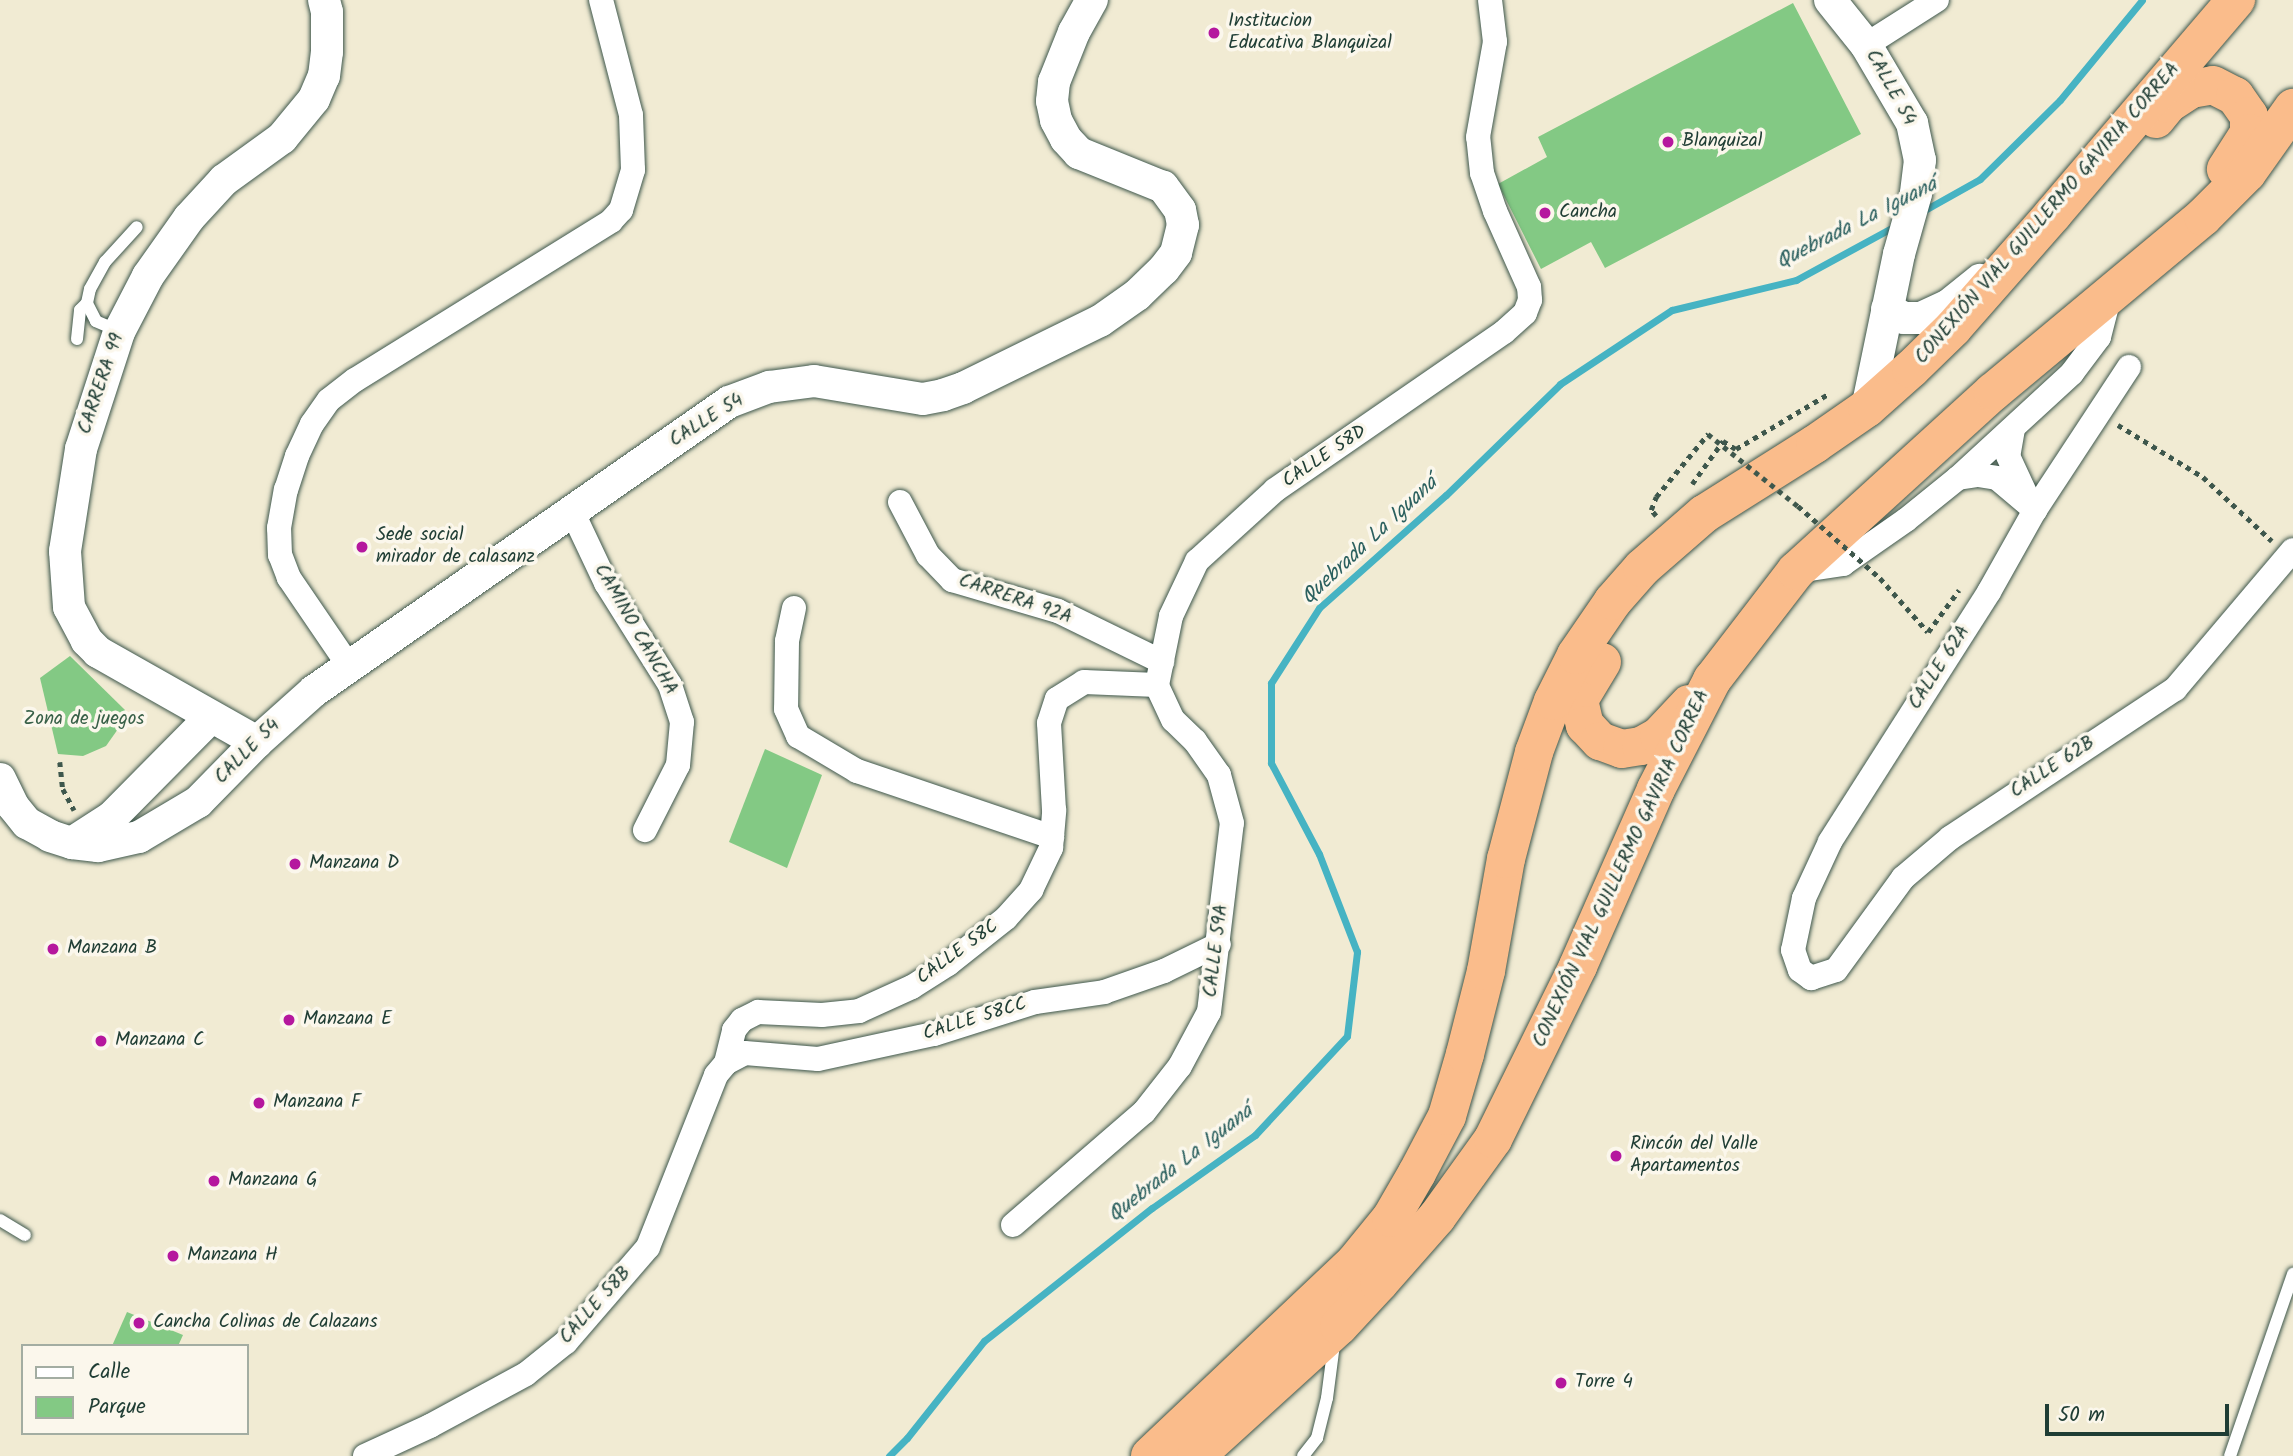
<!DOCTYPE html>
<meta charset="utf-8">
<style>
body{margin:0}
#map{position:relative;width:2293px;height:1456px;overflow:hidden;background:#f1ebd3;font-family:Kalam,sans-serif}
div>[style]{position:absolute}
.green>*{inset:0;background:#83c984}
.stream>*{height:7px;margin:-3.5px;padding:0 3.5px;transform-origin:3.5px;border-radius:3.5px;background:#46b3c3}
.path>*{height:4.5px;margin-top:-2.25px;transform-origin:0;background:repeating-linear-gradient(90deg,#3e574c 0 5px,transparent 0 10px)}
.roads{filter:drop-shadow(0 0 2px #3e574c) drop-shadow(0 0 2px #3e574c)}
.service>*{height:12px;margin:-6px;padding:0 6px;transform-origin:6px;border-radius:6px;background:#fff}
.minor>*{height:24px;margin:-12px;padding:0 12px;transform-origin:12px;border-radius:12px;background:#fff}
.tertiary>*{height:32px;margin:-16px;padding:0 16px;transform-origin:16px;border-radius:16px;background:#fff}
.trunk>*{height:38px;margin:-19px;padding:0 19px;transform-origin:19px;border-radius:19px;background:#fabc8b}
.path-bridge>*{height:4.5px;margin-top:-2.25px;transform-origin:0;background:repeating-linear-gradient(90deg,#3e574c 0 5px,transparent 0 10px)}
.dots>*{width:19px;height:19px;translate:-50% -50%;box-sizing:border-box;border:4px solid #fbf7ec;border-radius:50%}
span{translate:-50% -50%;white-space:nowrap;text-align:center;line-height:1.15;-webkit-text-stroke:7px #fbf7ec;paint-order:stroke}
.poi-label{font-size:19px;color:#1f3d34}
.left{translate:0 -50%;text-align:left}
.street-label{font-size:19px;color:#1f3d34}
.park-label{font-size:19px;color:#386048}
.water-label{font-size:21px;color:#2b605f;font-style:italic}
.legend{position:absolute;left:21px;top:1344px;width:228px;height:91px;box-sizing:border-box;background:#fbf7ec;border:2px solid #a3ada2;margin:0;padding:9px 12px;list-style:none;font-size:21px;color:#1f3d34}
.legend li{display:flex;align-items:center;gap:14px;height:35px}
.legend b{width:35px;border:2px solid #a3ada2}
.scale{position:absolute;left:2045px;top:1404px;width:184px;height:32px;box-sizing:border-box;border:4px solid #1f3d34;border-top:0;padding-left:9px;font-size:21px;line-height:24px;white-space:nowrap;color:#1f3d34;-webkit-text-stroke:5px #fbf7ec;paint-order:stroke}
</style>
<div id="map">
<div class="green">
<div style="clip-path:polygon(1793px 3px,1861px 134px,1605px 268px,1591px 242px,1541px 269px,1498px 184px,1547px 157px,1538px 137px)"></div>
<div style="clip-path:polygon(70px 656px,125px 710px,118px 729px,106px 746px,83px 756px,58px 754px,40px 678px)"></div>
<div style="clip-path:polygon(765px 749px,822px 775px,787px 868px,729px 842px)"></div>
<div style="clip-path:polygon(127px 1312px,183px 1335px,178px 1346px,112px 1346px)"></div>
</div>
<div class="stream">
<div style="left:1923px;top:211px;width:65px;rotate:-29.3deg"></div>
<div style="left:1980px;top:179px;width:112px;rotate:-44.6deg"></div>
<div style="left:2060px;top:100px;width:129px;rotate:-50.6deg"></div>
<div style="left:889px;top:1456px;width:25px;rotate:-45deg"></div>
<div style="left:907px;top:1438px;width:124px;rotate:-51.6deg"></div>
<div style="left:984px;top:1341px;width:214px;rotate:-38.4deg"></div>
<div style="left:1152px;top:1208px;width:126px;rotate:-35.3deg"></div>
<div style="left:1255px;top:1135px;width:135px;rotate:-47.1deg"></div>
<div style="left:1347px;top:1036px;width:85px;rotate:-83.2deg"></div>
<div style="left:1357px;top:952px;width:105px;rotate:-111.2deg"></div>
<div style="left:1319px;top:854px;width:103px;rotate:-117.8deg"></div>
<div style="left:1271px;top:763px;width:80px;rotate:-90deg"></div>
<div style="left:1271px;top:683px;width:89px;rotate:-57.4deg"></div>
<div style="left:1319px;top:608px;width:170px;rotate:-41.7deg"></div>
<div style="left:1446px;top:495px;width:159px;rotate:-44.2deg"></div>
<div style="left:1560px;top:384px;width:134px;rotate:-33.5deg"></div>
<div style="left:1672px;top:310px;width:128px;rotate:-13.6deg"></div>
<div style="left:1796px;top:280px;width:115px;rotate:-28.6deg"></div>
</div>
<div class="path">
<div style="left:2118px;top:425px;width:100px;rotate:31.5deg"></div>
<div style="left:2203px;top:477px;width:94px;rotate:42.8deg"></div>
<div style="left:1692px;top:484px;width:53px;rotate:-54.2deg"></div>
<div style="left:1723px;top:441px;width:15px;rotate:32deg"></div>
<div style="left:1736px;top:449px;width:109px;rotate:-30.8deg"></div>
<div style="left:1656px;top:516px;width:8px;rotate:-130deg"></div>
<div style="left:1651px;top:510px;width:14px;rotate:-69deg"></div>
<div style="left:1656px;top:497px;width:82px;rotate:-50.5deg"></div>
<div style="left:1928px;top:632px;width:52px;rotate:-53.6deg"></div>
<div style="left:60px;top:762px;width:27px;rotate:84deg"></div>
<div style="left:63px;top:789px;width:24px;rotate:62deg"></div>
</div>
<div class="roads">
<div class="service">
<div style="left:119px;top:331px;width:25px;rotate:-157deg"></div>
<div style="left:96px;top:321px;width:20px;rotate:-117deg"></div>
<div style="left:87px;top:303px;width:14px;rotate:-78deg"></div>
<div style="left:90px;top:289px;width:31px;rotate:-61deg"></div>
<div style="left:105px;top:262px;width:47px;rotate:-47.6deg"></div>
<div style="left:77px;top:339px;width:29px;rotate:-84deg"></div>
<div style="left:80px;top:310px;width:10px;rotate:-45deg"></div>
<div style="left:0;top:1220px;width:29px;rotate:31deg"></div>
<div style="left:1303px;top:1456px;width:23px;rotate:-52deg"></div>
<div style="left:1317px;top:1438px;width:41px;rotate:-76deg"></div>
<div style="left:1327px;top:1398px;width:54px;rotate:-82.6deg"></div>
<div style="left:2230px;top:1456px;width:193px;rotate:-70.9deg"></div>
</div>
<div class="minor">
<div style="left:1866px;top:45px;width:84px;rotate:-32.4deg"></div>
<div style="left:2129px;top:367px;width:171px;rotate:123.3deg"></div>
<div style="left:2035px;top:510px;width:94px;rotate:119.3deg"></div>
<div style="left:1989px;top:592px;width:296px;rotate:122.5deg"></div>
<div style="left:1830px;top:842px;width:62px;rotate:114.9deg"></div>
<div style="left:1804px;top:898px;width:53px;rotate:101.9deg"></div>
<div style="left:1793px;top:950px;width:21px;rotate:71deg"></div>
<div style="left:1800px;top:970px;width:14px;rotate:36deg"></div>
<div style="left:1811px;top:978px;width:26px;rotate:-18deg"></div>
<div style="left:1836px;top:970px;width:114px;rotate:-53.9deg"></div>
<div style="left:1903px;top:878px;width:62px;rotate:-40.4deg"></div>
<div style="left:1950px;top:838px;width:270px;rotate:-33.5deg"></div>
<div style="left:2175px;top:689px;width:182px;rotate:-49.7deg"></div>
<div style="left:2013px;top:429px;width:27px;rotate:100deg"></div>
<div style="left:2008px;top:456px;width:45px;rotate:65.1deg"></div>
<div style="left:1958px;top:478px;width:20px;rotate:-9deg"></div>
<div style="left:1978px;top:475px;width:19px;rotate:9deg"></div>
<div style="left:1997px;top:478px;width:50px;rotate:40.1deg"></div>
<div style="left:900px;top:502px;width:60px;rotate:62.2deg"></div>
<div style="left:928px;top:555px;width:35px;rotate:46deg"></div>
<div style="left:952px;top:580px;width:110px;rotate:16.3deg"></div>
<div style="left:1058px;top:611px;width:116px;rotate:26.1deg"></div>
<div style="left:572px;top:511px;width:80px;rotate:64.7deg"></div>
<div style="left:606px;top:583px;width:120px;rotate:57.9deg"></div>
<div style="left:670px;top:685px;width:39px;rotate:72deg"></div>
<div style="left:682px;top:722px;width:43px;rotate:95.3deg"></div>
<div style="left:678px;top:765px;width:73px;rotate:116.9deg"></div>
<div style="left:1797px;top:571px;width:47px;rotate:-8.7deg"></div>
<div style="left:1843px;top:564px;width:77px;rotate:-34.9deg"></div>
<div style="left:1906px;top:520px;width:67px;rotate:-38.9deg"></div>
<div style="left:1958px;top:478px;width:155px;rotate:-42.6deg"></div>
<div style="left:2072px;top:373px;width:45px;rotate:-53.1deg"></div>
<div style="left:2099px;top:337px;width:40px;rotate:-75.6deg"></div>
<div style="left:794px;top:608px;width:34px;rotate:102deg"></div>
<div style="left:787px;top:641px;width:68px;rotate:90.8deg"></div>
<div style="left:786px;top:709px;width:30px;rotate:66deg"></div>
<div style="left:798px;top:736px;width:69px;rotate:30.7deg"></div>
<div style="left:857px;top:771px;width:206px;rotate:18.7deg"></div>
<div style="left:349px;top:666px;width:107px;rotate:-124.3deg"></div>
<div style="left:289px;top:578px;width:25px;rotate:-111deg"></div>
<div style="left:280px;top:555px;width:27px;rotate:-92deg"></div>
<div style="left:279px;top:528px;width:39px;rotate:-80deg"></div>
<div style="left:286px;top:490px;width:36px;rotate:-72deg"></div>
<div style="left:297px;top:456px;width:35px;rotate:-65deg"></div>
<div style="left:312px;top:424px;width:29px;rotate:-55deg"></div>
<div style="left:329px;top:400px;width:33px;rotate:-38deg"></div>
<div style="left:355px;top:380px;width:301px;rotate:-31.8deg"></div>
<div style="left:611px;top:221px;width:15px;rotate:-48deg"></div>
<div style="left:621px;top:210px;width:42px;rotate:-73.3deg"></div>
<div style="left:633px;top:170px;width:55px;rotate:-92.1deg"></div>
<div style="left:631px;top:115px;width:119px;rotate:-104.6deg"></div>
<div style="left:726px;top:1063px;width:34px;rotate:-76deg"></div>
<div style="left:734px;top:1030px;width:13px;rotate:-51deg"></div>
<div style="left:742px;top:1020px;width:18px;rotate:-27deg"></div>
<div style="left:758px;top:1012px;width:64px;rotate:2.7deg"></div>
<div style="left:822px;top:1015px;width:37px;rotate:-6deg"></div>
<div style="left:859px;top:1011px;width:58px;rotate:-24.4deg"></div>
<div style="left:912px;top:987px;width:43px;rotate:-32.6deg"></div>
<div style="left:948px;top:964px;width:74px;rotate:-38.4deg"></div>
<div style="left:1006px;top:918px;width:38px;rotate:-48deg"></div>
<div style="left:1031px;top:890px;width:47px;rotate:-64.5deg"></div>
<div style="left:1051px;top:848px;width:38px;rotate:-85deg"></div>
<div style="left:1054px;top:810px;width:87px;rotate:-93.3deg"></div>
<div style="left:1049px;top:723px;width:25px;rotate:-72deg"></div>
<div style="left:1057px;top:699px;width:32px;rotate:-32deg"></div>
<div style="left:1084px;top:682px;width:73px;rotate:2.4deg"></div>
<div style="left:1013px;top:1225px;width:173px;rotate:-40.8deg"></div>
<div style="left:1144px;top:1112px;width:58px;rotate:-52deg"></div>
<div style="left:1180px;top:1066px;width:61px;rotate:-61.8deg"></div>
<div style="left:1209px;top:1012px;width:190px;rotate:-83.1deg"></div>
<div style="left:1232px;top:823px;width:50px;rotate:-105.2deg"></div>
<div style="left:1219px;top:775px;width:42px;rotate:-125.2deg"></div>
<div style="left:1195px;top:741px;width:30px;rotate:-136deg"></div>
<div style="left:1173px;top:720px;width:38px;rotate:-115deg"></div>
<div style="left:1157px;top:685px;width:70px;rotate:-78.5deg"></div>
<div style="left:1171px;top:616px;width:61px;rotate:-64.7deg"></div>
<div style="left:1197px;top:561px;width:105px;rotate:-42.3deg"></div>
<div style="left:1275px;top:490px;width:278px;rotate:-34.6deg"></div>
<div style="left:1504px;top:332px;width:28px;rotate:-42deg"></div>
<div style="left:1525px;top:313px;width:14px;rotate:-69deg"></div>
<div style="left:1530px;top:300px;width:13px;rotate:-94deg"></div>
<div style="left:1529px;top:287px;width:83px;rotate:-114.1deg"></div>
<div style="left:1495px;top:211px;width:40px;rotate:-108.9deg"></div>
<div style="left:1482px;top:173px;width:36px;rotate:-96deg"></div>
<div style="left:1478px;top:137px;width:97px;rotate:-79.9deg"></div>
<div style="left:1495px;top:42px;width:42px;rotate:-96.8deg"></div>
<div style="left:365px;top:1456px;width:72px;rotate:-24.8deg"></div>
<div style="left:430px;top:1426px;width:109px;rotate:-28.4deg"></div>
<div style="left:526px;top:1374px;width:51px;rotate:-38.7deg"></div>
<div style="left:566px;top:1342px;width:125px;rotate:-49.2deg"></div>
<div style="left:648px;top:1247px;width:185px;rotate:-68.4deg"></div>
<div style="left:716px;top:1075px;width:16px;rotate:-50deg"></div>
<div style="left:726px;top:1063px;width:21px;rotate:-28deg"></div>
<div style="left:745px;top:1053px;width:73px;rotate:4.7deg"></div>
<div style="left:818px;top:1059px;width:119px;rotate:-12.2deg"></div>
<div style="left:934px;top:1034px;width:106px;rotate:-17.6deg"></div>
<div style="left:1035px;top:1002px;width:70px;rotate:-8.2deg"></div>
<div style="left:1104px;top:992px;width:64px;rotate:-19.3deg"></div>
<div style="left:1164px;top:971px;width:61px;rotate:-26.1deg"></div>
</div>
<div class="tertiary">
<div style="left:1830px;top:0;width:58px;rotate:51.3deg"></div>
<div style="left:1866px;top:45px;width:91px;rotate:59.5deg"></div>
<div style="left:1912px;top:123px;width:38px;rotate:78deg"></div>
<div style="left:1920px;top:160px;width:34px;rotate:97deg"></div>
<div style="left:1916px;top:194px;width:62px;rotate:105.8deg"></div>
<div style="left:1899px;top:254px;width:157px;rotate:101.7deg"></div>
<div style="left:1887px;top:309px;width:19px;rotate:28deg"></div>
<div style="left:1904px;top:318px;width:17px"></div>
<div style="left:1921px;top:318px;width:31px;rotate:-25deg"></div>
<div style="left:1949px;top:305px;width:40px;rotate:-39deg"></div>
<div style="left:257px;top:742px;width:183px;rotate:-150.5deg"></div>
<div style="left:98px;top:652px;width:16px;rotate:-135deg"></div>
<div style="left:87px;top:641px;width:38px;rotate:-118deg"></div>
<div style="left:69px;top:607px;width:56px;rotate:-94.1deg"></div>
<div style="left:65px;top:551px;width:103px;rotate:-81.1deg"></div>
<div style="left:81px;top:449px;width:123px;rotate:-72deg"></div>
<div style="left:119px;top:332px;width:63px;rotate:-62.6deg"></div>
<div style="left:148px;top:276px;width:71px;rotate:-54.7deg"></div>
<div style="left:189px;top:218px;width:52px;rotate:-47.4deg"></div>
<div style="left:224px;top:180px;width:72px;rotate:-35.9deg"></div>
<div style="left:282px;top:138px;width:50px;rotate:-50.6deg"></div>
<div style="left:314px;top:99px;width:25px;rotate:-67deg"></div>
<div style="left:324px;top:76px;width:24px;rotate:-83deg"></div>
<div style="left:327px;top:52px;width:40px;rotate:-90deg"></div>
<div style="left:327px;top:12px;width:12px;rotate:-104deg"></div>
<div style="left:0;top:779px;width:30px;rotate:64deg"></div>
<div style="left:13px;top:806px;width:22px;rotate:51deg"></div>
<div style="left:27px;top:823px;width:26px;rotate:29deg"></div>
<div style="left:50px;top:836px;width:23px;rotate:18deg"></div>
<div style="left:72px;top:843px;width:26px;rotate:7deg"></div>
<div style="left:98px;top:846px;width:42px;rotate:-12.4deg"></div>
<div style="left:139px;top:837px;width:69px;rotate:-30.7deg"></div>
<div style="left:198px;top:802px;width:84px;rotate:-45.5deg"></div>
<div style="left:257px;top:742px;width:76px;rotate:-41.8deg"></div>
<div style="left:314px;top:691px;width:506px;rotate:-34.85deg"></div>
<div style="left:729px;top:402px;width:43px;rotate:-20.6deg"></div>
<div style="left:769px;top:387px;width:45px;rotate:-7.6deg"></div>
<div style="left:814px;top:381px;width:110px;rotate:9.4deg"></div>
<div style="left:923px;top:399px;width:20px;rotate:-11deg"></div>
<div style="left:943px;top:395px;width:21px;rotate:-19deg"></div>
<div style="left:963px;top:388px;width:153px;rotate:-26.1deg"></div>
<div style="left:1100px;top:321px;width:45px;rotate:-35.1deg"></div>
<div style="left:1137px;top:295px;width:37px;rotate:-44deg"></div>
<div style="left:1164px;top:269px;width:20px;rotate:-53deg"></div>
<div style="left:1176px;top:253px;width:29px;rotate:-76deg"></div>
<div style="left:1183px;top:225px;width:15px;rotate:-101deg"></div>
<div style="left:1180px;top:210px;width:29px;rotate:-126deg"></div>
<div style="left:1163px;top:187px;width:91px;rotate:-158deg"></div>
<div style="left:1079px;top:153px;width:19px;rotate:-133deg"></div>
<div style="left:1066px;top:139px;width:21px;rotate:-118deg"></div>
<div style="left:1056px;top:120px;width:19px;rotate:-102deg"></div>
<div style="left:1052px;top:101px;width:19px;rotate:-84deg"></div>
<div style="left:1054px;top:82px;width:54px;rotate:-68.2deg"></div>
<div style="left:1074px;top:32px;width:37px;rotate:-61deg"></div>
<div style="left:72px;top:843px;width:48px;rotate:-33deg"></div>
<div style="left:112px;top:817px;width:141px;rotate:-45.3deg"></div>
</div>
<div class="trunk">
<div style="left:2156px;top:119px;width:19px;rotate:-51deg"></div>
<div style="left:2168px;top:104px;width:27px;rotate:-33deg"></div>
<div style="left:2191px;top:89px;width:22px;rotate:-10deg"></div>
<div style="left:2213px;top:85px;width:25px;rotate:27deg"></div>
<div style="left:2235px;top:96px;width:24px;rotate:55deg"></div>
<div style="left:2249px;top:116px;width:17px;rotate:90deg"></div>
<div style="left:2249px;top:133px;width:43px;rotate:122.6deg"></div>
<div style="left:1602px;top:662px;width:44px;rotate:121.2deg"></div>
<div style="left:1579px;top:700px;width:26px;rotate:77deg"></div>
<div style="left:1585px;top:725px;width:22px;rotate:47deg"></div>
<div style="left:1600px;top:741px;width:23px;rotate:20deg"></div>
<div style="left:1622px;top:749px;width:19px;rotate:-9deg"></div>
<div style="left:1641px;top:746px;width:21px;rotate:-29deg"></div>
<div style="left:1659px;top:736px;width:44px;rotate:-46.8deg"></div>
<div style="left:1150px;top:1456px;width:282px;rotate:-43.4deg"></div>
<div style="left:1355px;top:1262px;width:57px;rotate:-50.7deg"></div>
<div style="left:1391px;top:1218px;width:52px;rotate:-60deg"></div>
<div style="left:1417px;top:1173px;width:64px;rotate:-62.2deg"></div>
<div style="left:1447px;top:1116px;width:65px;rotate:-73.8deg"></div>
<div style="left:1465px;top:1054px;width:86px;rotate:-75.8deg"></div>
<div style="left:1486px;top:971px;width:114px;rotate:-79.9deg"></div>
<div style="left:1506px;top:859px;width:111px;rotate:-75.3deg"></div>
<div style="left:1534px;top:752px;width:54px;rotate:-69.6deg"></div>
<div style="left:1553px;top:701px;width:51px;rotate:-63.4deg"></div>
<div style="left:1576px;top:655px;width:65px;rotate:-55.6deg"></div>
<div style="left:1613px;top:601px;width:44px;rotate:-48.7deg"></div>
<div style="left:1642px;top:568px;width:82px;rotate:-41.1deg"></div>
<div style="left:1704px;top:514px;width:131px;rotate:-32.2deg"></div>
<div style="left:1815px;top:444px;width:63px;rotate:-34.7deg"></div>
<div style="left:1867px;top:408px;width:59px;rotate:-41.6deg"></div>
<div style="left:1911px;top:369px;width:59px;rotate:-44.3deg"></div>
<div style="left:1953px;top:328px;width:152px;rotate:-48.7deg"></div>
<div style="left:2053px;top:214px;width:282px;rotate:-49.5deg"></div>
<div style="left:1196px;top:1456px;width:193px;rotate:-42.3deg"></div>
<div style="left:1339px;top:1326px;width:59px;rotate:-47.1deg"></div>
<div style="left:1379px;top:1283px;width:88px;rotate:-48.7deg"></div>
<div style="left:1437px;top:1217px;width:96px;rotate:-54.3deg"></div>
<div style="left:1493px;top:1139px;width:193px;rotate:-63.8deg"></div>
<div style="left:1578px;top:966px;width:193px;rotate:-66.2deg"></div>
<div style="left:1656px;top:789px;width:123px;rotate:-62.8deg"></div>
<div style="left:1712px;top:680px;width:138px;rotate:-52.4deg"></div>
<div style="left:1796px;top:571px;width:266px;rotate:-42.3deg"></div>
<div style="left:1993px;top:392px;width:273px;rotate:-39.8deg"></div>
<div style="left:2203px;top:217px;width:62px;rotate:-45deg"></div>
<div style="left:2247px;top:173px;width:80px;rotate:-54.7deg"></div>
</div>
</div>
<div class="path-bridge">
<div style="left:1708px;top:434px;width:115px;rotate:38.7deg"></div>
<div style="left:1798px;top:506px;width:109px;rotate:41.3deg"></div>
<div style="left:1880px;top:578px;width:72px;rotate:48.4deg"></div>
</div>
<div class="dots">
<div style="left:1214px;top:33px;background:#b5179e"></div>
<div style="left:1668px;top:142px;background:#b5179e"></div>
<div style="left:1545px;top:213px;background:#b5179e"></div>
<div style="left:362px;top:547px;background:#b5179e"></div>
<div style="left:295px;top:864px;background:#b5179e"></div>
<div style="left:53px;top:949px;background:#b5179e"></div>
<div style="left:289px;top:1020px;background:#b5179e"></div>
<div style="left:101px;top:1041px;background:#b5179e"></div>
<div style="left:259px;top:1103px;background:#b5179e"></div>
<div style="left:1616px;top:1156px;background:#b5179e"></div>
<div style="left:214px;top:1181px;background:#b5179e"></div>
<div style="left:173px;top:1256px;background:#b5179e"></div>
<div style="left:139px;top:1323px;background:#b5179e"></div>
<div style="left:1561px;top:1383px;background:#b5179e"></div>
</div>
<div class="poi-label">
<span class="left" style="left:1228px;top:33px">Institucion<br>Educativa Blanquizal</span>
<span class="left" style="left:1682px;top:142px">Blanquizal</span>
<span class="left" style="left:1559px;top:213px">Cancha</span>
<span class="left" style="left:376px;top:547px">Sede social<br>mirador de calasanz</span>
<span class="left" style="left:309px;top:864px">Manzana D</span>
<span class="left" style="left:67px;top:949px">Manzana B</span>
<span class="left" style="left:303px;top:1020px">Manzana E</span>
<span class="left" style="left:115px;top:1041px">Manzana C</span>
<span class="left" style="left:273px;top:1103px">Manzana F</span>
<span class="left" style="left:1630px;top:1156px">Rincón del Valle<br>Apartamentos</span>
<span class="left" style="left:228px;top:1181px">Manzana G</span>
<span class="left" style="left:187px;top:1256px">Manzana H</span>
<span class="left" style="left:153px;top:1323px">Cancha Colinas de Calazans</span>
<span class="left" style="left:1575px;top:1383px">Torre 4</span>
</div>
<div class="street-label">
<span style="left:1890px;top:88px;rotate:61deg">CALLE 54</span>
<span style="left:2048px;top:214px;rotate:-49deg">CONEXIÓN VIAL GUILLERMO GAVIRIA CORREA</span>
<span style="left:102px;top:384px;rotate:-71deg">CARRERA 99</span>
<span style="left:707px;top:421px;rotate:-32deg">CALLE 54</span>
<span style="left:1325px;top:457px;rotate:-34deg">CALLE 58D</span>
<span style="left:1015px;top:600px;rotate:19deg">CARRERA 92A</span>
<span style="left:635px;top:630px;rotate:60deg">CAMINO CANCHA</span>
<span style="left:1940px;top:668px;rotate:-57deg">CALLE 62A</span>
<span style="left:248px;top:752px;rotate:-45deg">CALLE 54</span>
<span style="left:2053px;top:768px;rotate:-33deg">CALLE 62B</span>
<span style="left:1622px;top:869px;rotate:-65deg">CONEXIÓN VIAL GUILLERMO GAVIRIA CORREA</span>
<span style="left:1217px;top:951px;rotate:-83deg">CALLE 59A</span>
<span style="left:958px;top:953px;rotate:-36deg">CALLE 58C</span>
<span style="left:975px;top:1020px;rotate:-17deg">CALLE 58CC</span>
<span style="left:596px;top:1306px;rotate:-48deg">CALLE 58B</span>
</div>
<div class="park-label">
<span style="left:84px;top:720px">Zona de juegos</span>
</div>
<div class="water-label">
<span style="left:1857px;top:224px;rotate:-27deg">Quebrada La Iguaná</span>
<span style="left:1370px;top:541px;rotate:-43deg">Quebrada La Iguaná</span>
<span style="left:1181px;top:1164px;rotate:-38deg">Quebrada La Iguaná</span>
</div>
<ul class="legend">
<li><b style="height:9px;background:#fff"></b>Calle</li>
<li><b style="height:19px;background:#83c984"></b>Parque</li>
</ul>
<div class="scale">50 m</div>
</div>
